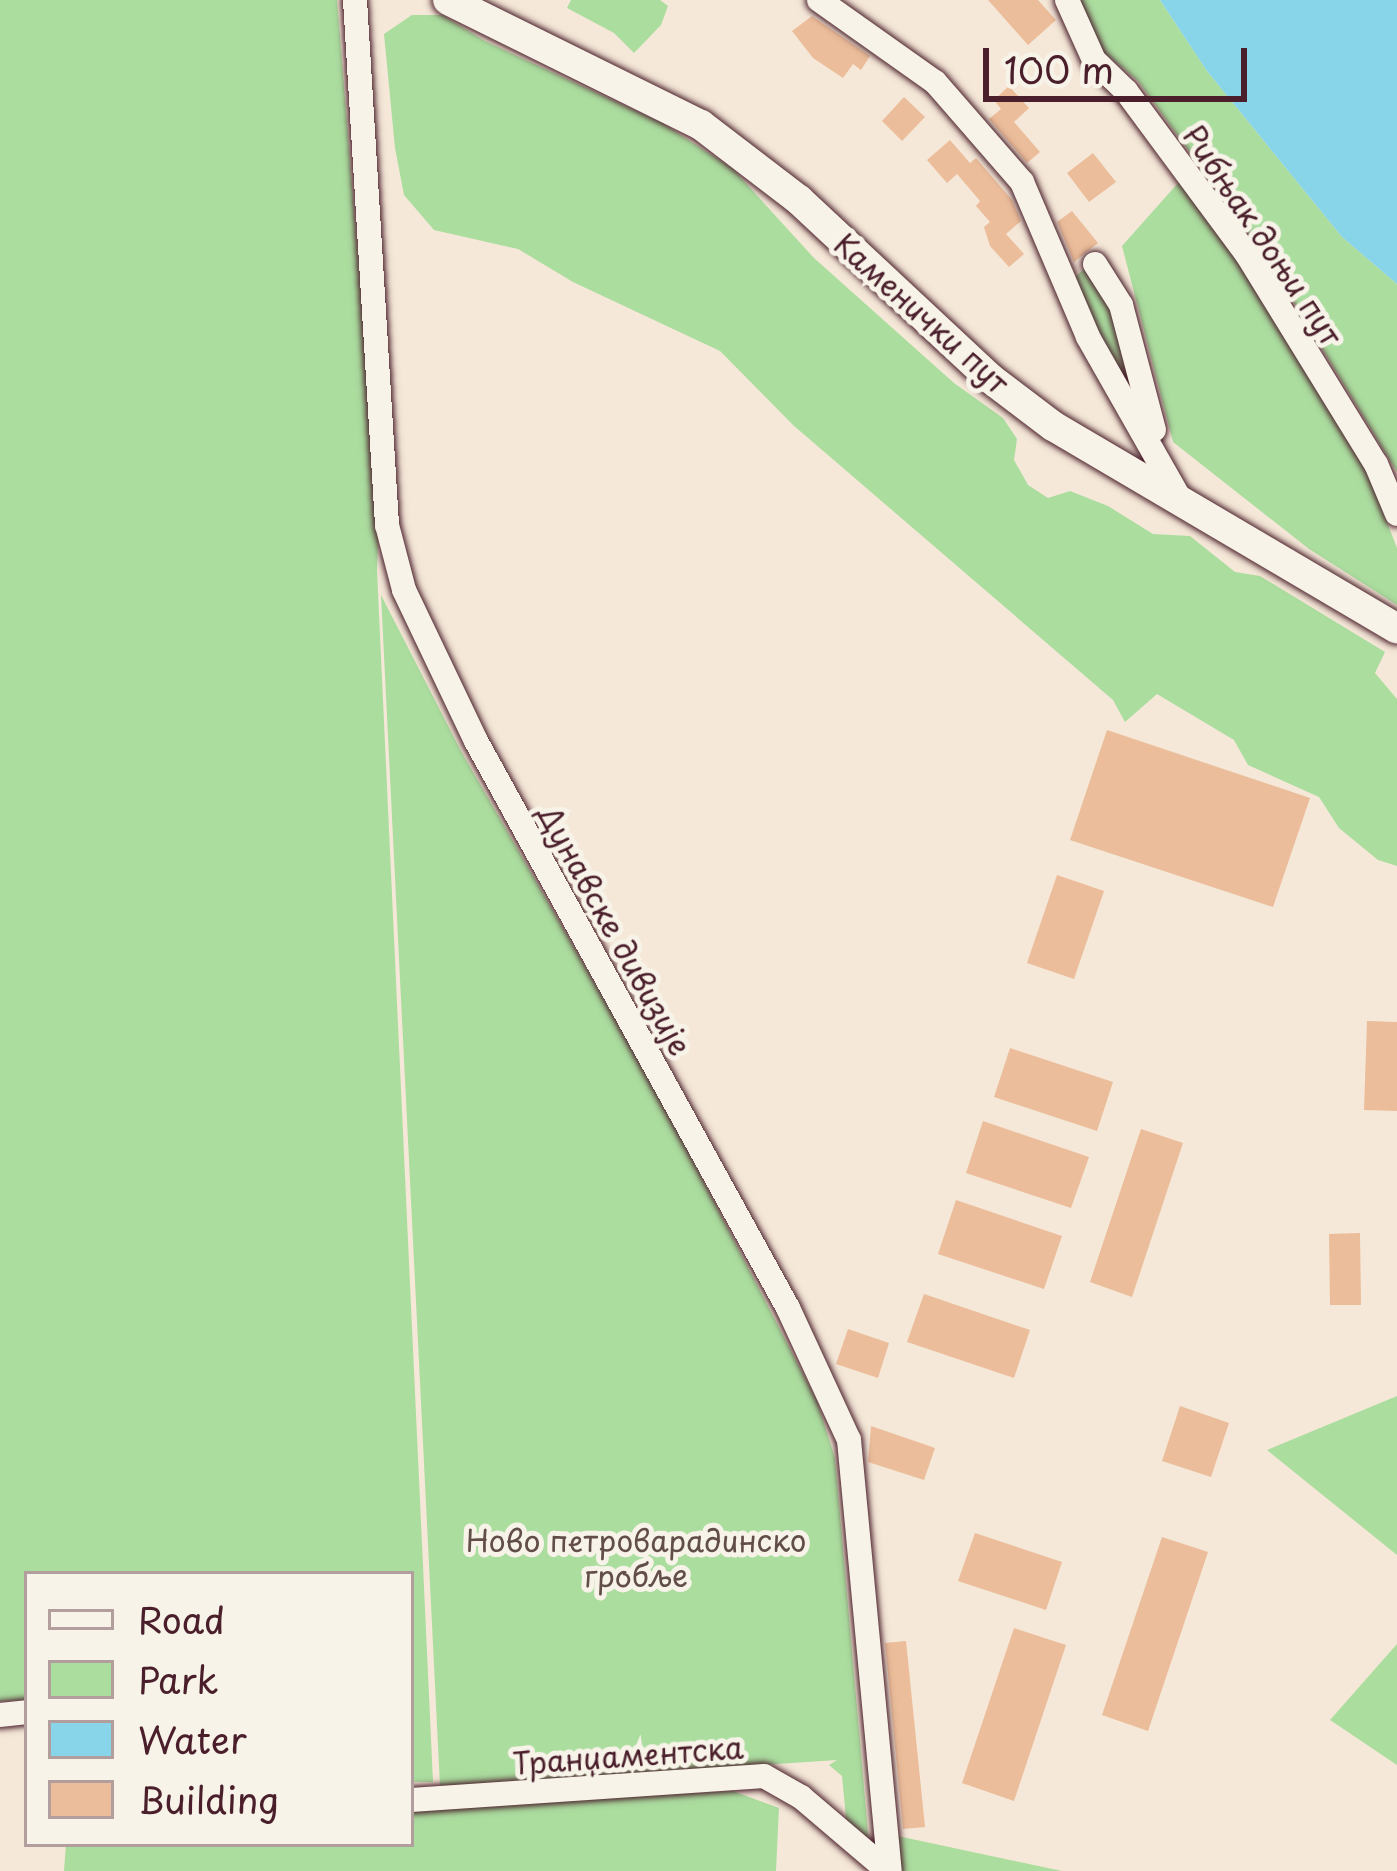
<!DOCTYPE html>
<meta charset="utf-8">
<style>
body{margin:0}
#map{position:relative;width:1397px;height:1871px;overflow:hidden;background:#f5e8d8;font-family:"Playpen Sans",sans-serif}
div>[style]{position:absolute}
.green>*{inset:0;background:#abdd9f}
.water>*{inset:0;background:#88d4e8}
.building>*{inset:0;background:#ebbd9a}
.roads{filter:drop-shadow(0 0 3px #4a1f2b) drop-shadow(0 0 3px #4a1f2b)}
.minor>*{height:24px;margin:-12px;padding:0 12px;transform-origin:12px;border-radius:12px;background:#f7f3e8}
.major>*{height:30px;margin:-15px;padding:0 15px;transform-origin:15px;border-radius:15px;background:#f7f3e8}
span{translate:-50% -50%;white-space:nowrap;text-align:center;line-height:1.15;-webkit-text-stroke:10px #f7f3e8;paint-order:stroke}
.street-label{font-size:30px;color:#4a1f2b}
.park-label{font-size:30px;color:#624e48}
.legend{position:absolute;left:24px;top:1571px;width:390px;height:276px;box-sizing:border-box;background:#f7f3e8;border:3px solid #b29e9c;margin:0;padding:15px 21px;list-style:none;font-size:36px;color:#4a1f2b}
.legend li{display:flex;align-items:center;gap:24px;height:60px}
.legend b{width:60px;border:3px solid #b29e9c}
.scale{position:absolute;left:983px;top:48px;width:264px;height:54px;box-sizing:border-box;border:6px solid #4a1f2b;border-top:0;padding-left:15px;font-size:36px;line-height:42px;white-space:nowrap;color:#4a1f2b;-webkit-text-stroke:9px #f7f3e8;paint-order:stroke}
</style>
<div id="map">
<div class="green">
<div style="clip-path:polygon(0 0,337px 0,379px 516px,377px 570px,433px 1782px,411px 1782px,411px 1574px,27px 1574px,27px 1700px,0 1701px)"></div>
<div style="clip-path:polygon(571px 0,660px 0,668px 6px,661px 25px,634px 53px,614px 33px,567px 8px)"></div>
<div style="clip-path:polygon(1077px 0,1160px 0,1207px 71px,1342px 237px,1397px 284px,1397px 472px,1270px 263px,1138px 81px,1098px 47px)"></div>
<div style="clip-path:polygon(412px 15px,442px 15px,485px 41px,662px 123px,732px 168px,814px 258px,954px 383px,1003px 418px,1017px 439px,1014px 460px,1028px 485px,1048px 498px,1070px 491px,1108px 506px,1153px 534px,1190px 536px,1235px 572px,1260px 576px,1385px 652px,1375px 673px,1397px 699px,1397px 866px,1378px 860px,1339px 828px,1319px 797px,1248px 765px,1234px 740px,1157px 694px,1125px 722px,1113px 700px,793px 425px,720px 351px,573px 282px,518px 249px,434px 230px,404px 195px,395px 148px,384px 34px)"></div>
<div style="clip-path:polygon(1186px 174px,1370px 478px,1397px 548px,1397px 605px,1309px 549px,1173px 442px,1122px 246px)"></div>
<div style="clip-path:polygon(1086px 267px,1112px 306px,1144px 420px,1070px 282px)"></div>
<div style="clip-path:polygon(381px 595px,461px 751px,658px 1093px,817px 1401px,835px 1458px,869px 1844px,847px 1829px,842px 1776px,829px 1765px,837px 1760px,440px 1786px)"></div>
<div style="clip-path:polygon(1397px 1396px,1397px 1555px,1267px 1450px)"></div>
<div style="clip-path:polygon(1397px 1644px,1397px 1765px,1330px 1720px)"></div>
<div style="clip-path:polygon(733px 1791px,779px 1808px,776px 1871px,64px 1871px,66px 1844px,411px 1844px,411px 1809px)"></div>
<div style="clip-path:polygon(893px 1835px,1062px 1871px,901px 1871px)"></div>
</div>
<div class="water">
<div style="clip-path:polygon(1160px 0,1397px 0,1397px 284px,1342px 237px,1207px 71px)"></div>
</div>
<div class="building">
<div style="clip-path:polygon(988px 0,1038px 0,1056px 20px,1028px 45px)"></div>
<div style="clip-path:polygon(812px 16px,870px 56px,861px 70px,853px 64px,843px 78px,813px 58px,792px 31px)"></div>
<div style="clip-path:polygon(1009px 86px,1029px 108px,1014px 122px,1040px 152px,1027px 163px,989px 119px,1001px 109px,994px 100px)"></div>
<div style="clip-path:polygon(904px 97px,925px 117px,902px 141px,882px 121px)"></div>
<div style="clip-path:polygon(950px 140px,970px 163px,976px 158px,1012px 200px,1021px 221px,1006px 234px,1024px 254px,1009px 267px,990px 246px,984px 227px,990px 222px,976px 206px,980px 201px,957px 174px,947px 183px,927px 160px)"></div>
<div style="clip-path:polygon(1093px 153px,1116px 182px,1089px 202px,1067px 173px)"></div>
<div style="clip-path:polygon(1072px 211px,1098px 243px,1074px 262px,1057px 222px)"></div>
<div style="clip-path:polygon(1107px 730px,1310px 798px,1273px 907px,1070px 840px)"></div>
<div style="clip-path:polygon(1057px 875px,1104px 891px,1074px 979px,1027px 963px)"></div>
<div style="clip-path:polygon(1367px 1021px,1397px 1022px,1397px 1111px,1364px 1110px)"></div>
<div style="clip-path:polygon(1010px 1048px,1113px 1082px,1097px 1131px,994px 1097px)"></div>
<div style="clip-path:polygon(983px 1121px,1089px 1157px,1071px 1208px,966px 1173px)"></div>
<div style="clip-path:polygon(1141px 1129px,1183px 1143px,1132px 1297px,1090px 1282px)"></div>
<div style="clip-path:polygon(956px 1200px,1062px 1236px,1044px 1289px,938px 1254px)"></div>
<div style="clip-path:polygon(1360px 1233px,1361px 1305px,1330px 1305px,1329px 1234px)"></div>
<div style="clip-path:polygon(924px 1294px,1030px 1330px,1014px 1378px,907px 1342px)"></div>
<div style="clip-path:polygon(848px 1329px,889px 1343px,878px 1378px,836px 1364px)"></div>
<div style="clip-path:polygon(1180px 1406px,1229px 1423px,1211px 1477px,1162px 1461px)"></div>
<div style="clip-path:polygon(871px 1426px,935px 1448px,924px 1480px,868px 1462px)"></div>
<div style="clip-path:polygon(975px 1533px,1062px 1562px,1046px 1610px,958px 1581px)"></div>
<div style="clip-path:polygon(1162px 1537px,1208px 1552px,1148px 1731px,1102px 1715px)"></div>
<div style="clip-path:polygon(1014px 1628px,1066px 1645px,1014px 1801px,962px 1783px)"></div>
<div style="clip-path:polygon(906px 1641px,925px 1827px,903px 1829px,885px 1643px)"></div>
</div>
<div class="roads">
<div class="minor">
<div style="left:355px;top:0;width:526px;rotate:86.51deg"></div>
<div style="left:387px;top:525px;width:67px;rotate:75.3deg"></div>
<div style="left:404px;top:590px;width:167px;rotate:64.5deg"></div>
<div style="left:476px;top:741px;width:647px;rotate:61.18deg"></div>
<div style="left:788px;top:1308px;width:145px;rotate:65.2deg"></div>
<div style="left:849px;top:1440px;width:433px;rotate:84.6deg"></div>
<div style="left:819px;top:0;width:142px;rotate:35.3deg"></div>
<div style="left:935px;top:82px;width:133px;rotate:49deg"></div>
<div style="left:1022px;top:182px;width:168px;rotate:66.9deg"></div>
<div style="left:1088px;top:337px;width:192px;rotate:60.4deg"></div>
<div style="left:1067px;top:0;width:66px;rotate:65.8deg"></div>
<div style="left:1094px;top:60px;width:45px;rotate:44.1deg"></div>
<div style="left:1126px;top:91px;width:202px;rotate:53.5deg"></div>
<div style="left:1246px;top:253px;width:248px;rotate:58.4deg"></div>
<div style="left:1376px;top:464px;width:54px;rotate:67.2deg"></div>
<div style="left:1095px;top:264px;width:49px;rotate:57.6deg"></div>
<div style="left:1121px;top:305px;width:129px;rotate:75.2deg"></div>
<div style="left:0;top:1715px;width:27px;rotate:-6deg"></div>
<div style="left:411px;top:1800px;width:354px;rotate:-3.9deg"></div>
<div style="left:764px;top:1776px;width:43px;rotate:29.6deg"></div>
<div style="left:801px;top:1797px;width:114px;rotate:40.4deg"></div>
</div>
<div class="major">
<div style="left:448px;top:0;width:282px;rotate:26.3deg"></div>
<div style="left:701px;top:125px;width:123px;rotate:37.4deg"></div>
<div style="left:799px;top:200px;width:262px;rotate:43deg"></div>
<div style="left:991px;top:379px;width:78px;rotate:37.2deg"></div>
<div style="left:1053px;top:426px;width:399px;rotate:30.5deg"></div>
</div>
</div>
<div class="street-label">
<span style="left:1263px;top:235px;rotate:56deg">Рибњак доњи пут</span>
<span style="left:922px;top:313px;rotate:42deg">Каменички пут</span>
<span style="left:615px;top:930px;rotate:61deg">Дунавске дивизије</span>
<span style="left:628px;top:1755px;rotate:-4deg">Транџаментска</span>
</div>
<div class="park-label">
<span style="left:636px;top:1557px">Ново петроварадинско<br>гробље</span>
</div>
<ul class="legend">
<li><b style="height:15px;background:#f7f3e8"></b>Road</li>
<li><b style="height:33px;background:#abdd9f"></b>Park</li>
<li><b style="height:33px;background:#88d4e8"></b>Water</li>
<li><b style="height:33px;background:#ebbd9a"></b>Building</li>
</ul>
<div class="scale">100 m</div>
</div>
